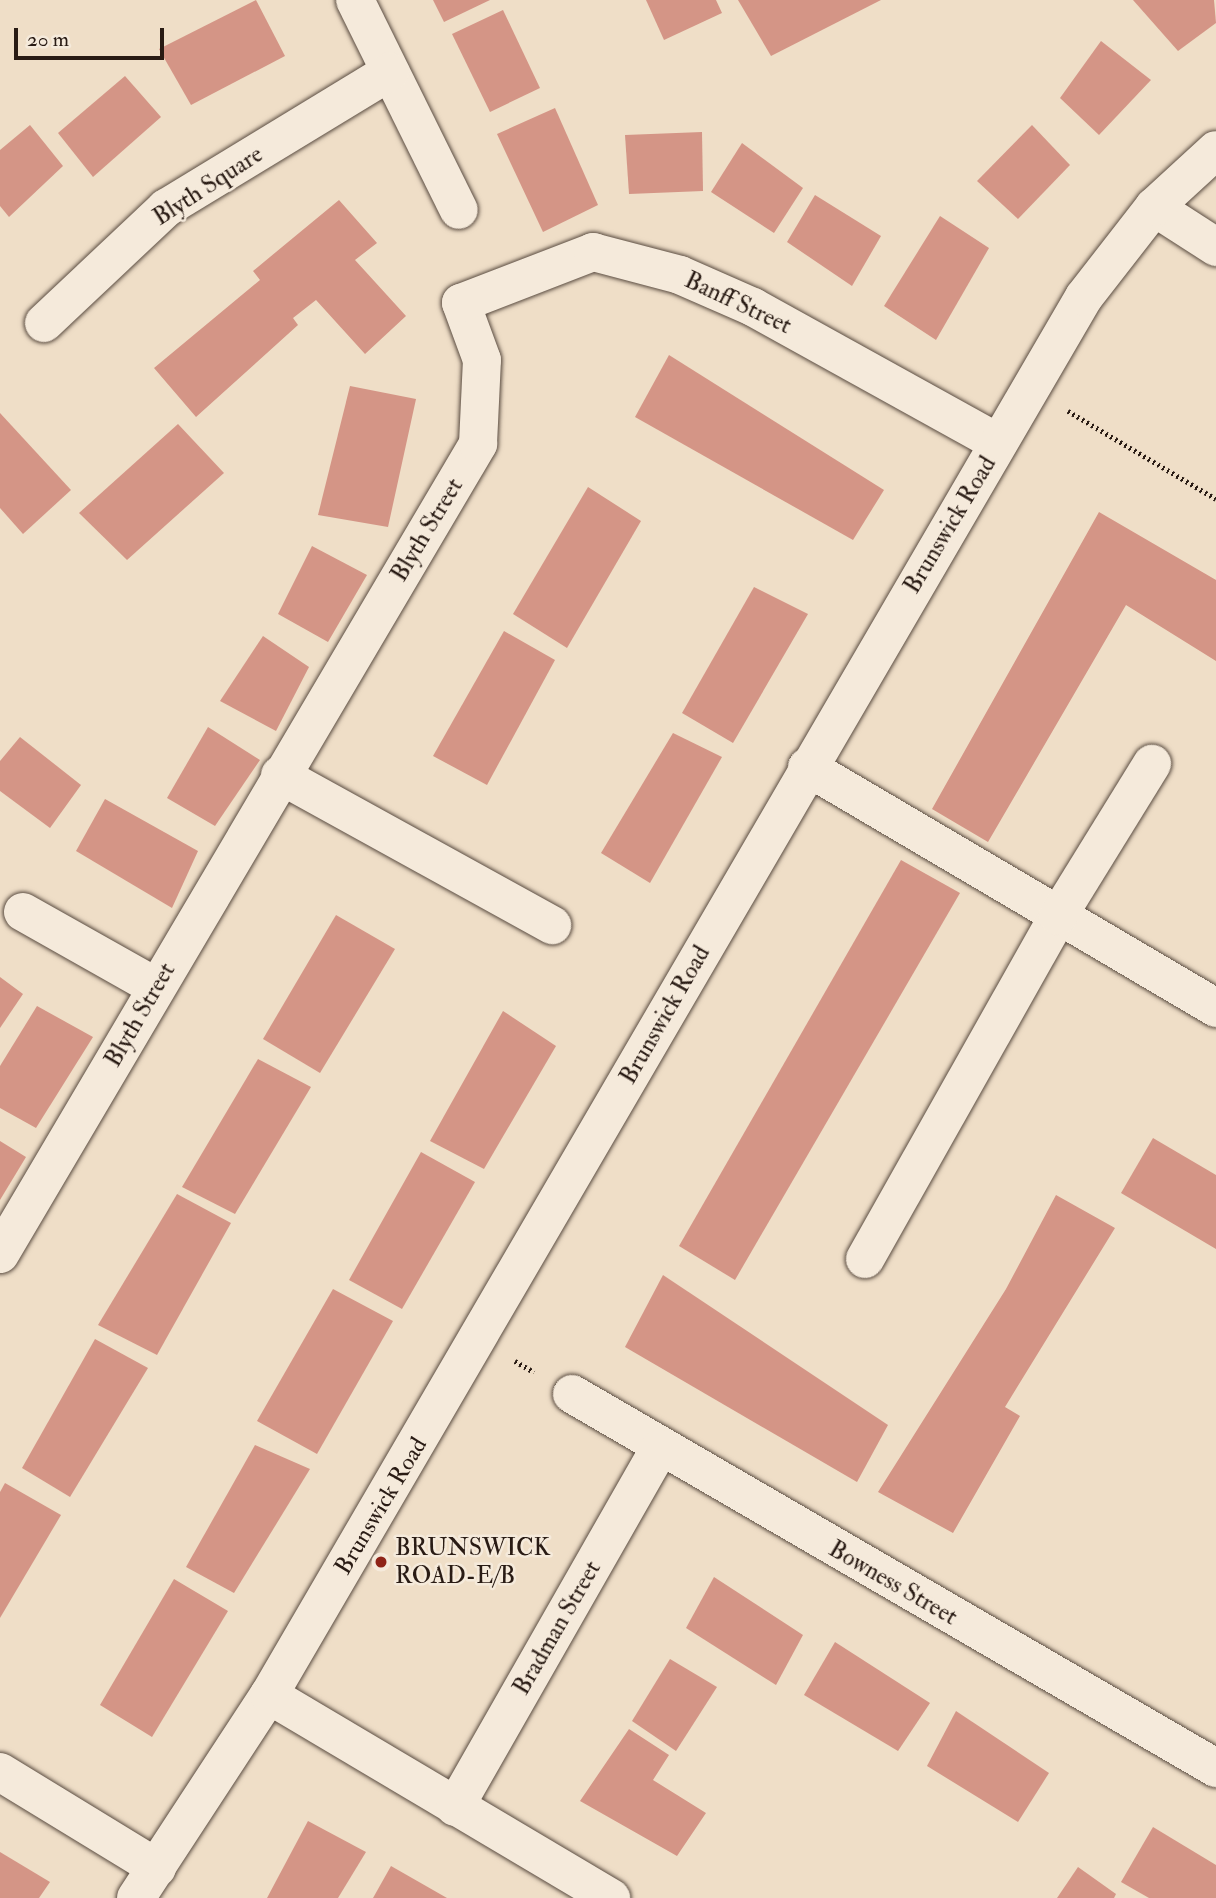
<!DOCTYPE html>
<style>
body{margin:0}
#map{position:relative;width:1216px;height:1898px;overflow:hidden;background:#efdec7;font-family:"IM FELL Double Pica",serif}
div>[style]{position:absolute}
.building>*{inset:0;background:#d49586}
.path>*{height:4.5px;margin-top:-2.25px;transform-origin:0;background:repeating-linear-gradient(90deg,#291b14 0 2px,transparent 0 5.5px)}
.roads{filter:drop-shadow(0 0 2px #5a4c41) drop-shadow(0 0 2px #5a4c41)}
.street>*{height:38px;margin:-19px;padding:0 19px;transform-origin:19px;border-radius:19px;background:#f5eadb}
.secondary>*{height:38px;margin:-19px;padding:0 19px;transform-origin:19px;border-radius:19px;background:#f5eadb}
.dots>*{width:19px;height:19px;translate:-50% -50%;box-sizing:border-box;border:4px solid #f5eadb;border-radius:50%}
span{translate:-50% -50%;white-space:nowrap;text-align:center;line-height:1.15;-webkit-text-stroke:5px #f5eadb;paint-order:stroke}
.street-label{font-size:24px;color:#291b14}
.poi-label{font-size:24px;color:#291b14}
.left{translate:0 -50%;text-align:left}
.scale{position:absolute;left:14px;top:28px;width:150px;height:32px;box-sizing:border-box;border:4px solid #291b14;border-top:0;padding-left:9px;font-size:21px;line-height:24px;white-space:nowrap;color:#291b14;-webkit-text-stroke:5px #f5eadb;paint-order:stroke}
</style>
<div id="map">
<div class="building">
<div style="clip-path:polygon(256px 0,285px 56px,191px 105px,159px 49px)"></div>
<div style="clip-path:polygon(433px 0,490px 0,444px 22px)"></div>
<div style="clip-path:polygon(646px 0,716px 0,722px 13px,664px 40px)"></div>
<div style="clip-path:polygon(738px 0,881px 0,771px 56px)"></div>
<div style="clip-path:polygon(1133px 0,1214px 0,1216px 23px,1178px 51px)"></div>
<div style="clip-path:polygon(503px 10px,540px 88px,490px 112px,452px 34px)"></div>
<div style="clip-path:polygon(1101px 41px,1151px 80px,1099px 135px,1060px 98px)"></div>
<div style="clip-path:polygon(125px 76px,161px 117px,93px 177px,58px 133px)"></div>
<div style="clip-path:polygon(555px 108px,598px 205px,543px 232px,497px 134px)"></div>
<div style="clip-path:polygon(30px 125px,63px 166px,9px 217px,0 206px,0 150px)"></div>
<div style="clip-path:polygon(1032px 125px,1070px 165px,1018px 219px,977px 181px)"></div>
<div style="clip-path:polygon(702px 132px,703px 191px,629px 194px,625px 135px)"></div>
<div style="clip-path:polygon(742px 143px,803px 188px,774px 233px,711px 192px)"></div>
<div style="clip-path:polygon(815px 195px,881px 236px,852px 286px,787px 242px)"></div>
<div style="clip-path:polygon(339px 200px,377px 243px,355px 260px,406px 316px,365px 354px,316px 300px,293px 318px,298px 325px,196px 417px,154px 368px,260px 280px,253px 271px)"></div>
<div style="clip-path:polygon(940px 216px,989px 248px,936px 340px,884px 306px)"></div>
<div style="clip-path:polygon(669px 355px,884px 490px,853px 540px,635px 417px)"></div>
<div style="clip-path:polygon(350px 386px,416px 399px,388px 527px,318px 515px)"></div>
<div style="clip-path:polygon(0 413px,71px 490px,23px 534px,0 508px)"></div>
<div style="clip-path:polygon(178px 424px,224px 473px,127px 560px,79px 513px)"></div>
<div style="clip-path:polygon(588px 487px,641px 521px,567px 648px,513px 614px)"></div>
<div style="clip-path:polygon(1099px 512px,1216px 580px,1216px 661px,1126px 605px,988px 842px,932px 809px)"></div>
<div style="clip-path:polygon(312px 546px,367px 575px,328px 642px,278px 614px)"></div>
<div style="clip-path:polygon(754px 587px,808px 614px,733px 743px,682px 713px)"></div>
<div style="clip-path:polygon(504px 631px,555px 660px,487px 785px,433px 756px)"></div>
<div style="clip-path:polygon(263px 636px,309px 667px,276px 731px,220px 701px)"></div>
<div style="clip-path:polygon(208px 727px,260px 760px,215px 826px,167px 798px)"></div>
<div style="clip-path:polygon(673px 733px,722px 757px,650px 883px,601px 853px)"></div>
<div style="clip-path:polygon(20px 737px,81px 785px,50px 828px,0 791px,0 761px)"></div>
<div style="clip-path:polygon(105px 799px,198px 851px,172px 908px,76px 851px)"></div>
<div style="clip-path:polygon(901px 860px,960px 893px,735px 1280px,679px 1246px)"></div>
<div style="clip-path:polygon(336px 915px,395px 949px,320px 1073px,263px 1039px)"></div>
<div style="clip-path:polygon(0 977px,23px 994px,0 1028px)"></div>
<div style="clip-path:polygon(37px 1006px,93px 1037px,36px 1128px,0 1108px,0 1066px)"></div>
<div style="clip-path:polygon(503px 1011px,556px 1046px,484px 1169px,430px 1141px)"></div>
<div style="clip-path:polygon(258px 1059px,311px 1087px,235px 1214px,182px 1187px)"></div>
<div style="clip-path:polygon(1153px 1138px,1216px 1175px,1216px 1249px,1121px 1193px)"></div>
<div style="clip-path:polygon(0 1141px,26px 1157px,0 1200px)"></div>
<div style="clip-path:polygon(421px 1152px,475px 1182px,402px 1309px,349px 1280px)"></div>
<div style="clip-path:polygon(177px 1194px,231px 1223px,157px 1355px,98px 1325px)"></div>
<div style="clip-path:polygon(1056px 1195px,1115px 1228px,1005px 1407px,1020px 1416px,953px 1533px,878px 1492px,1006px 1289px)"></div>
<div style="clip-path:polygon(663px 1275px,888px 1425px,857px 1482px,625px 1347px)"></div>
<div style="clip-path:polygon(333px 1289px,393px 1321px,317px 1454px,257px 1421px)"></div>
<div style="clip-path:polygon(95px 1339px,148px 1368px,70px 1497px,22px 1468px)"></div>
<div style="clip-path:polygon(255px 1445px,310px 1469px,234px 1593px,186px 1567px)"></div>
<div style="clip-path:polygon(5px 1483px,61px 1515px,0 1618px,0 1492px)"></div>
<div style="clip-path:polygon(714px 1577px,803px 1635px,776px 1685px,686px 1628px)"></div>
<div style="clip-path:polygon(174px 1579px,228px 1611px,152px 1737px,100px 1705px)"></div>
<div style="clip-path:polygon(835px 1642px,930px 1703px,898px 1751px,804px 1695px)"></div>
<div style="clip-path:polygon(670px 1659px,717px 1687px,676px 1751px,632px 1721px)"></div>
<div style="clip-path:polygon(956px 1711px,1049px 1773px,1018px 1822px,927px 1766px)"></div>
<div style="clip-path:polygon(629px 1729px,669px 1755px,653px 1780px,706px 1813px,677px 1856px,580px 1801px)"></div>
<div style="clip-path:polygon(308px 1821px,366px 1852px,338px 1898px,267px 1898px)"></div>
<div style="clip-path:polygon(1153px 1827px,1216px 1865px,1216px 1898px,1149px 1898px,1121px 1882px)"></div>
<div style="clip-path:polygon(0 1852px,50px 1882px,39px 1898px,0 1898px)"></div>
<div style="clip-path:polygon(391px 1866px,447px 1898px,373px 1898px)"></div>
<div style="clip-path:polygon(1078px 1867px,1116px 1894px,1114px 1898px,1057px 1898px)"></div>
</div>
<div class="path">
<div style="left:1068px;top:411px;width:172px;rotate:30.7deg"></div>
<div style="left:515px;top:1361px;width:22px;rotate:30deg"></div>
</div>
<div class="roads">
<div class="street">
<div style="left:355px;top:0;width:234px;rotate:63.7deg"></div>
<div style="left:1154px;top:207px;width:74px;rotate:32.8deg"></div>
<div style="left:44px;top:323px;width:168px;rotate:-43.3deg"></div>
<div style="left:166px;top:208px;width:262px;rotate:-31.3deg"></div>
<div style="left:807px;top:767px;width:475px;rotate:30.5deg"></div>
<div style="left:280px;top:775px;width:311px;rotate:28.9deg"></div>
<div style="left:23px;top:912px;width:153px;rotate:29.4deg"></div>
<div style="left:0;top:1254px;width:941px;rotate:-59.45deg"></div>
<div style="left:478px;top:444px;width:84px;rotate:-87.3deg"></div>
<div style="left:482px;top:360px;width:61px;rotate:-110.2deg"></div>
<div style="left:461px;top:303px;width:142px;rotate:-21.1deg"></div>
<div style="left:593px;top:252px;width:90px;rotate:14.8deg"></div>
<div style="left:680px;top:275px;width:80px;rotate:23.7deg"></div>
<div style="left:753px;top:307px;width:280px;rotate:29deg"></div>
<div style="left:865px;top:1259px;width:394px;rotate:-60.6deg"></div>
<div style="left:1058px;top:916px;width:179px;rotate:-58.3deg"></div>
<div style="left:572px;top:1394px;width:745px;rotate:30.15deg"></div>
<div style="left:269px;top:1695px;width:398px;rotate:30.7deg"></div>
<div style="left:0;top:1772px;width:184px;rotate:31.4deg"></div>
<div style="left:455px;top:1807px;width:412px;rotate:-60.3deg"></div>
</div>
<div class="secondary">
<div style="left:136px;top:1898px;width:243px;rotate:-56.8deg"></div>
<div style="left:269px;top:1695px;width:1618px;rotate:-59.76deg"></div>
<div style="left:1084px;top:297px;width:114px;rotate:-52.1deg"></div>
<div style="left:1154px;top:207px;width:84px;rotate:-42.6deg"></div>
</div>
</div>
<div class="dots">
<div style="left:381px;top:1562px;background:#8f2418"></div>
</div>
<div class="street-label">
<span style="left:208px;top:186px;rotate:-33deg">Blyth Square</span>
<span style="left:738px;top:303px;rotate:25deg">Banff Street</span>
<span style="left:950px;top:525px;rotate:-59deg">Brunswick Road</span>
<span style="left:427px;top:530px;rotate:-59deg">Blyth Street</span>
<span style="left:140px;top:1015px;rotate:-60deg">Blyth Street</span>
<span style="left:665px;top:1015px;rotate:-60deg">Brunswick Road</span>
<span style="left:381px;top:1506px;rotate:-59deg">Brunswick Road</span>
<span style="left:893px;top:1583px;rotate:30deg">Bowness Street</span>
<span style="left:557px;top:1628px;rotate:-60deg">Bradman Street</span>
</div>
<div class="poi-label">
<span class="left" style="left:395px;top:1562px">BRUNSWICK<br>ROAD-E/B</span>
</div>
<div class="scale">20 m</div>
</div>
